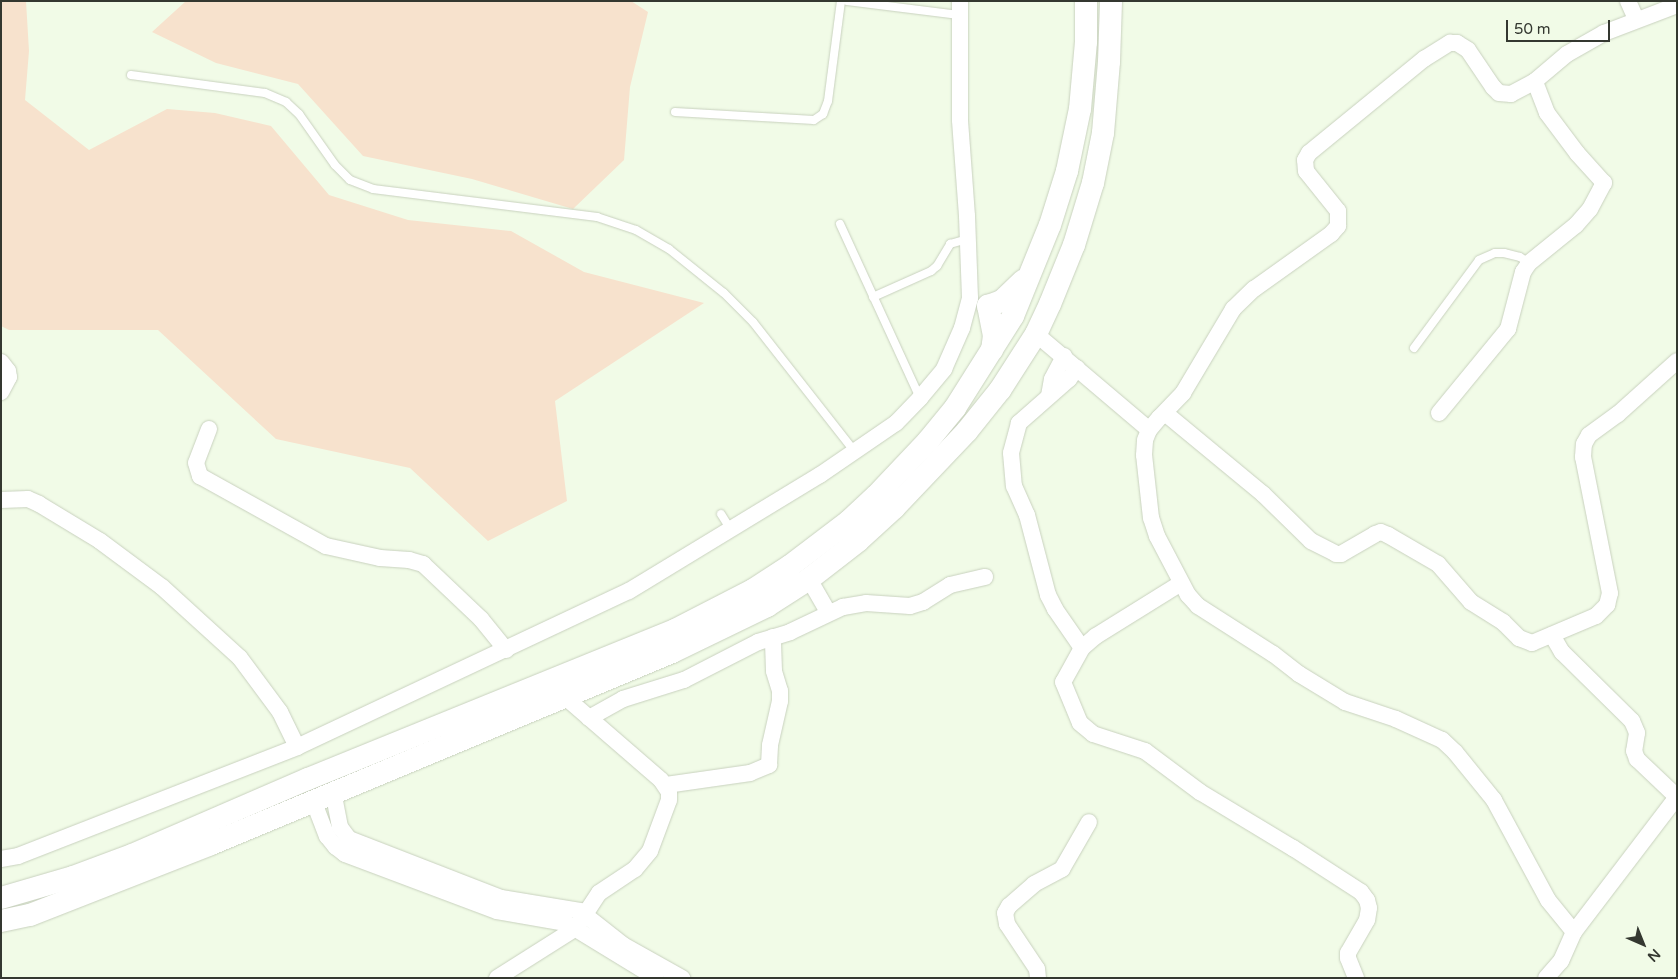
<!DOCTYPE html>
<style>
body{margin:0}
#map{position:relative;width:1678px;height:979px;overflow:hidden;background:#f1fbe7;font-family:"Varela Round",sans-serif}
div>[style]{position:absolute}
.green>*{inset:0;background:#f7e2cd}
.roads{filter:drop-shadow(0 0 1px #c8d1be) drop-shadow(0 0 1px #c8d1be)}
.lane>*{height:8px;margin:-4px;padding:0 4px;transform-origin:4px;border-radius:4px;background:#fff}
.street>*{height:16px;margin:-8px;padding:0 8px;transform-origin:8px;border-radius:8px;background:#fff}
.secondary>*{height:22px;margin:-11px;padding:0 11px;transform-origin:11px;border-radius:11px;background:#fff}
span{translate:-50% -50%;white-space:nowrap;text-align:center;line-height:1.15;-webkit-text-stroke:4px #f1fbe7;paint-order:stroke}
.frame{position:absolute;inset:0;border:2px solid #343830;pointer-events:none}
.north{position:absolute;left:1618px;top:919px;width:50px;height:50px;-webkit-text-stroke:4px #f1fbe7;paint-order:stroke;rotate:136deg;font-size:14px;font-weight:700;line-height:20px;text-align:center;color:#343830}
.north::after{content:'';display:block;margin:auto;width:18px;height:22px;background:#343830;clip-path:polygon(50% 0,100% 100%,50% 72%,0 100%)}
.scale{position:absolute;left:1506px;top:20px;width:104px;height:22px;box-sizing:border-box;border:2px solid #343830;border-top:0;padding-left:6px;font-size:15px;line-height:18px;white-space:nowrap;color:#343830;-webkit-text-stroke:4px #f1fbe7;paint-order:stroke}
</style>
<div id="map">
<div class="green">
<div style="clip-path:polygon(1px 1px,26px 1px,29px 51px,25px 100px,89px 150px,167px 109px,215px 113px,271px 126px,329px 195px,408px 220px,511px 231px,584px 272px,704px 303px,555px 401px,567px 501px,488px 541px,410px 468px,276px 439px,158px 330px,9px 330px,1px 326px)"></div>
<div style="clip-path:polygon(186px 1px,631px 1px,648px 12px,630px 87px,624px 160px,573px 209px,472px 179px,363px 156px,298px 84px,216px 63px,152px 32px)"></div>
</div>
<div class="roads">
<div class="lane">
<div style="left:847px;top:1px;width:113px;rotate:7.1deg"></div>
<div style="left:131px;top:75px;width:135px;rotate:7.7deg"></div>
<div style="left:265px;top:93px;width:23px;rotate:23deg"></div>
<div style="left:286px;top:102px;width:18px;rotate:43deg"></div>
<div style="left:299px;top:114px;width:62px;rotate:54.8deg"></div>
<div style="left:335px;top:165px;width:21px;rotate:45deg"></div>
<div style="left:350px;top:180px;width:25px;rotate:21deg"></div>
<div style="left:373px;top:189px;width:226px;rotate:7.1deg"></div>
<div style="left:597px;top:217px;width:41px;rotate:18.4deg"></div>
<div style="left:636px;top:230px;width:38px;rotate:30deg"></div>
<div style="left:669px;top:249px;width:70px;rotate:38.7deg"></div>
<div style="left:724px;top:293px;width:41px;rotate:45deg"></div>
<div style="left:753px;top:322px;width:164px;rotate:51.9deg"></div>
<div style="left:675px;top:112px;width:139px;rotate:3.3deg"></div>
<div style="left:814px;top:120px;width:11px;rotate:-34deg"></div>
<div style="left:823px;top:114px;width:14px;rotate:-69deg"></div>
<div style="left:828px;top:101px;width:101px;rotate:-82.6deg"></div>
<div style="left:840px;top:224px;width:192px;rotate:65.3deg"></div>
<div style="left:873px;top:297px;width:64px;rotate:-24.1deg"></div>
<div style="left:931px;top:271px;width:8px;rotate:-40deg"></div>
<div style="left:937px;top:266px;width:26px;rotate:-59deg"></div>
<div style="left:950px;top:244px;width:19px;rotate:-16deg"></div>
<div style="left:1414px;top:348px;width:109px;rotate:-53.5deg"></div>
<div style="left:1479px;top:260px;width:17px;rotate:-24deg"></div>
<div style="left:1495px;top:253px;width:9px"></div>
<div style="left:1504px;top:253px;width:16px;rotate:14deg"></div>
<div style="left:1520px;top:257px;width:11px;rotate:34deg"></div>
<div style="left:721px;top:514px;width:19px;rotate:58deg"></div>
</div>
<div class="street">
<div style="left:1628px;top:1px;width:20px;rotate:66deg"></div>
<div style="left:1036px;top:334px;width:148px;rotate:40.3deg"></div>
<div style="left:1px;top:362px;width:11px;rotate:52deg"></div>
<div style="left:8px;top:371px;width:6px;rotate:81deg"></div>
<div style="left:9px;top:377px;width:17px;rotate:118deg"></div>
<div style="left:1077px;top:368px;width:14px;rotate:126deg"></div>
<div style="left:1069px;top:379px;width:67px;rotate:138.7deg"></div>
<div style="left:1019px;top:423px;width:31px;rotate:105deg"></div>
<div style="left:1011px;top:453px;width:33px;rotate:85deg"></div>
<div style="left:1014px;top:486px;width:32px;rotate:66deg"></div>
<div style="left:1027px;top:515px;width:83px;rotate:75.3deg"></div>
<div style="left:1048px;top:595px;width:16px;rotate:63deg"></div>
<div style="left:1055px;top:609px;width:47px;rotate:55.3deg"></div>
<div style="left:1082px;top:648px;width:39px;rotate:119deg"></div>
<div style="left:1063px;top:682px;width:44px;rotate:67.5deg"></div>
<div style="left:1080px;top:723px;width:17px;rotate:40deg"></div>
<div style="left:1093px;top:734px;width:55px;rotate:18.1deg"></div>
<div style="left:1145px;top:751px;width:69px;rotate:36.7deg"></div>
<div style="left:1200px;top:792px;width:109px;rotate:31.1deg"></div>
<div style="left:1293px;top:848px;width:81px;rotate:32.9deg"></div>
<div style="left:1361px;top:892px;width:10px;rotate:53deg"></div>
<div style="left:1367px;top:900px;width:8px;rotate:76deg"></div>
<div style="left:1369px;top:908px;width:12px;rotate:99deg"></div>
<div style="left:1367px;top:920px;width:38px;rotate:120deg"></div>
<div style="left:1348px;top:953px;width:5px;rotate:90deg"></div>
<div style="left:1348px;top:958px;width:22px;rotate:68deg"></div>
<div style="left:1049px;top:396px;width:17px;rotate:-80deg"></div>
<div style="left:1052px;top:379px;width:26px;rotate:-62deg"></div>
<div style="left:1165px;top:413px;width:127px;rotate:39.6deg"></div>
<div style="left:1263px;top:494px;width:67px;rotate:44.4deg"></div>
<div style="left:1311px;top:541px;width:28px;rotate:27deg"></div>
<div style="left:1336px;top:554px;width:5px"></div>
<div style="left:1341px;top:554px;width:39px;rotate:-30deg"></div>
<div style="left:1375px;top:534px;width:6px;rotate:-18deg"></div>
<div style="left:1381px;top:532px;width:8px;rotate:23deg"></div>
<div style="left:1388px;top:535px;width:58px;rotate:30.1deg"></div>
<div style="left:1438px;top:564px;width:50px;rotate:49deg"></div>
<div style="left:1471px;top:602px;width:38px;rotate:32deg"></div>
<div style="left:1503px;top:622px;width:23px;rotate:45deg"></div>
<div style="left:1519px;top:638px;width:14px;rotate:21deg"></div>
<div style="left:1532px;top:643px;width:69px;rotate:-22.9deg"></div>
<div style="left:1596px;top:616px;width:16px;rotate:-45deg"></div>
<div style="left:1607px;top:605px;width:12px;rotate:-76deg"></div>
<div style="left:1610px;top:593px;width:139px;rotate:-101.2deg"></div>
<div style="left:1583px;top:457px;width:13px;rotate:-86deg"></div>
<div style="left:1584px;top:444px;width:10px;rotate:-61deg"></div>
<div style="left:1589px;top:435px;width:36px;rotate:-36deg"></div>
<div style="left:1618px;top:414px;width:79px;rotate:-41.9deg"></div>
<div style="left:1439px;top:413px;width:109px;rotate:-50.6deg"></div>
<div style="left:1508px;top:329px;width:59px;rotate:-75.3deg"></div>
<div style="left:1523px;top:272px;width:11px;rotate:-56deg"></div>
<div style="left:1529px;top:263px;width:60px;rotate:-39deg"></div>
<div style="left:1576px;top:225px;width:21px;rotate:-49deg"></div>
<div style="left:1590px;top:209px;width:30px;rotate:-62deg"></div>
<div style="left:1604px;top:183px;width:40px;rotate:-132deg"></div>
<div style="left:1577px;top:153px;width:50px;rotate:-126.9deg"></div>
<div style="left:1547px;top:113px;width:34px;rotate:-111deg"></div>
<div style="left:209px;top:429px;width:36px;rotate:111deg"></div>
<div style="left:196px;top:463px;width:14px;rotate:73deg"></div>
<div style="left:200px;top:476px;width:144px;rotate:29.1deg"></div>
<div style="left:326px;top:546px;width:55px;rotate:12.5deg"></div>
<div style="left:380px;top:558px;width:29px;rotate:4deg"></div>
<div style="left:409px;top:560px;width:15px;rotate:16deg"></div>
<div style="left:423px;top:564px;width:80px;rotate:43.5deg"></div>
<div style="left:481px;top:619px;width:40px;rotate:51deg"></div>
<div style="left:1px;top:500px;width:27px;rotate:-2deg"></div>
<div style="left:28px;top:499px;width:12px;rotate:24deg"></div>
<div style="left:39px;top:504px;width:71px;rotate:31.2deg"></div>
<div style="left:100px;top:541px;width:77px;rotate:36.6deg"></div>
<div style="left:162px;top:587px;width:105px;rotate:42.3deg"></div>
<div style="left:240px;top:658px;width:67px;rotate:53.5deg"></div>
<div style="left:280px;top:712px;width:39px;rotate:64deg"></div>
<div style="left:809px;top:579px;width:39px;rotate:60deg"></div>
<div style="left:1552px;top:635px;width:20px;rotate:60deg"></div>
<div style="left:1562px;top:652px;width:98px;rotate:44.6deg"></div>
<div style="left:1632px;top:721px;width:13px;rotate:67deg"></div>
<div style="left:1637px;top:733px;width:18px;rotate:99deg"></div>
<div style="left:1634px;top:751px;width:9px;rotate:69deg"></div>
<div style="left:1637px;top:759px;width:55px;rotate:43.5deg"></div>
<div style="left:1082px;top:648px;width:18px;rotate:-41deg"></div>
<div style="left:1096px;top:636px;width:100px;rotate:-31.9deg"></div>
<div style="left:589px;top:718px;width:39px;rotate:-29deg"></div>
<div style="left:623px;top:699px;width:64px;rotate:-17.3deg"></div>
<div style="left:684px;top:680px;width:83px;rotate:-27.2deg"></div>
<div style="left:758px;top:642px;width:34px;rotate:-17deg"></div>
<div style="left:790px;top:632px;width:59px;rotate:-25.3deg"></div>
<div style="left:843px;top:607px;width:23px;rotate:-10deg"></div>
<div style="left:866px;top:603px;width:44px;rotate:3.9deg"></div>
<div style="left:910px;top:606px;width:14px;rotate:-17deg"></div>
<div style="left:923px;top:602px;width:32px;rotate:-32deg"></div>
<div style="left:950px;top:585px;width:36px;rotate:-13deg"></div>
<div style="left:666px;top:785px;width:85px;rotate:-8.1deg"></div>
<div style="left:750px;top:773px;width:21px;rotate:-23deg"></div>
<div style="left:769px;top:765px;width:20px;rotate:-87deg"></div>
<div style="left:770px;top:745px;width:45px;rotate:-77.2deg"></div>
<div style="left:780px;top:701px;width:10px;rotate:-90deg"></div>
<div style="left:780px;top:691px;width:21px;rotate:-107deg"></div>
<div style="left:774px;top:671px;width:34px;rotate:-92deg"></div>
<div style="left:333px;top:791px;width:37px;rotate:79deg"></div>
<div style="left:340px;top:827px;width:15px;rotate:53deg"></div>
<div style="left:349px;top:839px;width:163px;rotate:21.2deg"></div>
<div style="left:501px;top:898px;width:80px;rotate:9.3deg"></div>
<div style="left:580px;top:911px;width:55px;rotate:38.3deg"></div>
<div style="left:623px;top:945px;width:68px;rotate:29.2deg"></div>
<div style="left:313px;top:800px;width:39px;rotate:69deg"></div>
<div style="left:327px;top:836px;width:14px;rotate:51deg"></div>
<div style="left:336px;top:847px;width:11px;rotate:38deg"></div>
<div style="left:345px;top:854px;width:162px;rotate:20.6deg"></div>
<div style="left:497px;top:911px;width:70px;rotate:9.9deg"></div>
<div style="left:566px;top:923px;width:105px;rotate:31.4deg"></div>
<div style="left:1px;top:859px;width:17px;rotate:-10deg"></div>
<div style="left:18px;top:856px;width:300px;rotate:-21.3deg"></div>
<div style="left:297px;top:747px;width:367px;rotate:-25.2deg"></div>
<div style="left:629px;top:591px;width:223px;rotate:-31.3deg"></div>
<div style="left:820px;top:475px;width:92px;rotate:-34.4deg"></div>
<div style="left:896px;top:423px;width:35px;rotate:-46deg"></div>
<div style="left:920px;top:398px;width:38px;rotate:-50deg"></div>
<div style="left:944px;top:369px;width:45px;rotate:-66.3deg"></div>
<div style="left:962px;top:328px;width:31px;rotate:-75deg"></div>
<div style="left:970px;top:298px;width:82px;rotate:-92.1deg"></div>
<div style="left:967px;top:216px;width:96px;rotate:-94.2deg"></div>
<div style="left:960px;top:120px;width:119px;rotate:-90deg"></div>
<div style="left:1574px;top:932px;width:41px;rotate:-129.1deg"></div>
<div style="left:1548px;top:900px;width:114px;rotate:-118.4deg"></div>
<div style="left:1494px;top:800px;width:62px;rotate:-129.1deg"></div>
<div style="left:1455px;top:752px;width:18px;rotate:-137deg"></div>
<div style="left:1442px;top:740px;width:51px;rotate:-155.5deg"></div>
<div style="left:1396px;top:719px;width:54px;rotate:-161.6deg"></div>
<div style="left:1345px;top:702px;width:54px;rotate:-148.7deg"></div>
<div style="left:1299px;top:674px;width:33px;rotate:-142deg"></div>
<div style="left:1273px;top:654px;width:89px;rotate:-147.4deg"></div>
<div style="left:1198px;top:606px;width:15px;rotate:-132deg"></div>
<div style="left:1188px;top:595px;width:67px;rotate:-117.7deg"></div>
<div style="left:1157px;top:536px;width:19px;rotate:-108deg"></div>
<div style="left:1151px;top:518px;width:63px;rotate:-96.3deg"></div>
<div style="left:1144px;top:455px;width:15px;rotate:-86deg"></div>
<div style="left:1145px;top:440px;width:11px;rotate:-68deg"></div>
<div style="left:1149px;top:430px;width:16px;rotate:-50deg"></div>
<div style="left:1159px;top:418px;width:35px;rotate:-46deg"></div>
<div style="left:1183px;top:393px;width:98px;rotate:-59.2deg"></div>
<div style="left:1233px;top:309px;width:29px;rotate:-44deg"></div>
<div style="left:1254px;top:289px;width:95px;rotate:-35.5deg"></div>
<div style="left:1331px;top:234px;width:11px;rotate:-49deg"></div>
<div style="left:1338px;top:226px;width:15px;rotate:-90deg"></div>
<div style="left:1338px;top:211px;width:51px;rotate:-128.7deg"></div>
<div style="left:1306px;top:171px;width:11px;rotate:-95deg"></div>
<div style="left:1305px;top:160px;width:8px;rotate:-60deg"></div>
<div style="left:1309px;top:153px;width:149px;rotate:-39.3deg"></div>
<div style="left:1424px;top:59px;width:31px;rotate:-32deg"></div>
<div style="left:1450px;top:43px;width:7px"></div>
<div style="left:1457px;top:43px;width:13px;rotate:32deg"></div>
<div style="left:1468px;top:50px;width:45px;rotate:56deg"></div>
<div style="left:1493px;top:87px;width:8px;rotate:45deg"></div>
<div style="left:1499px;top:93px;width:12px;rotate:5deg"></div>
<div style="left:1511px;top:94px;width:27px;rotate:-28deg"></div>
<div style="left:1535px;top:81px;width:42px;rotate:-40.2deg"></div>
<div style="left:1567px;top:54px;width:43px;rotate:-29.6deg"></div>
<div style="left:1604px;top:33px;width:78px;rotate:-21deg"></div>
<div style="left:497px;top:978px;width:93px;rotate:-32.3deg"></div>
<div style="left:576px;top:928px;width:42px;rotate:-56.7deg"></div>
<div style="left:599px;top:893px;width:43px;rotate:-33.7deg"></div>
<div style="left:635px;top:869px;width:23px;rotate:-50deg"></div>
<div style="left:650px;top:851px;width:54px;rotate:-69.6deg"></div>
<div style="left:669px;top:800px;width:8px;rotate:-90deg"></div>
<div style="left:669px;top:792px;width:14px;rotate:-124deg"></div>
<div style="left:661px;top:780px;width:128px;rotate:-139.1deg"></div>
<div style="left:1038px;top:978px;width:9px;rotate:-96deg"></div>
<div style="left:1037px;top:969px;width:54px;rotate:-123.7deg"></div>
<div style="left:1007px;top:924px;width:11px;rotate:-100deg"></div>
<div style="left:1005px;top:913px;width:8px;rotate:-60deg"></div>
<div style="left:1009px;top:906px;width:33px;rotate:-41deg"></div>
<div style="left:1034px;top:884px;width:32px;rotate:-28deg"></div>
<div style="left:1062px;top:869px;width:54px;rotate:-60.1deg"></div>
<div style="left:1546px;top:978px;width:23px;rotate:-49deg"></div>
<div style="left:1561px;top:961px;width:32px;rotate:-66deg"></div>
<div style="left:1574px;top:932px;width:170px;rotate:-52.7deg"></div>
</div>
<div class="secondary">
<div style="left:992px;top:350px;width:14px;rotate:-82deg"></div>
<div style="left:994px;top:336px;width:31px;rotate:-101deg"></div>
<div style="left:988px;top:306px;width:15px;rotate:-20deg"></div>
<div style="left:1002px;top:301px;width:29px;rotate:-44deg"></div>
<div style="left:1px;top:898px;width:75px;rotate:-16.3deg"></div>
<div style="left:73px;top:877px;width:63px;rotate:-20.4deg"></div>
<div style="left:132px;top:855px;width:192px;rotate:-23.4deg"></div>
<div style="left:308px;top:779px;width:396px;rotate:-22.1deg"></div>
<div style="left:675px;top:630px;width:88px;rotate:-27.1deg"></div>
<div style="left:753px;top:590px;width:44px;rotate:-33deg"></div>
<div style="left:790px;top:566px;width:74px;rotate:-37.3deg"></div>
<div style="left:849px;top:521px;width:37px;rotate:-43deg"></div>
<div style="left:876px;top:496px;width:76px;rotate:-46.6deg"></div>
<div style="left:928px;top:441px;width:43px;rotate:-50.7deg"></div>
<div style="left:955px;top:408px;width:109px;rotate:-57.8deg"></div>
<div style="left:1013px;top:316px;width:98px;rotate:-67.9deg"></div>
<div style="left:1050px;top:225px;width:57px;rotate:-72.5deg"></div>
<div style="left:1067px;top:171px;width:63px;rotate:-78.2deg"></div>
<div style="left:1080px;top:109px;width:67px;rotate:-84.9deg"></div>
<div style="left:1086px;top:42px;width:41px;rotate:-90deg"></div>
<div style="left:1px;top:921px;width:30px;rotate:-12deg"></div>
<div style="left:30px;top:915px;width:194px;rotate:-21.4deg"></div>
<div style="left:211px;top:844px;width:499px;rotate:-22.6deg"></div>
<div style="left:672px;top:652px;width:106px;rotate:-25.8deg"></div>
<div style="left:767px;top:606px;width:50px;rotate:-32.7deg"></div>
<div style="left:809px;top:579px;width:62px;rotate:-37.8deg"></div>
<div style="left:858px;top:541px;width:49px;rotate:-42.5deg"></div>
<div style="left:894px;top:508px;width:106px;rotate:-46.5deg"></div>
<div style="left:967px;top:431px;width:53px;rotate:-51.2deg"></div>
<div style="left:1000px;top:390px;width:67px;rotate:-57.3deg"></div>
<div style="left:1036px;top:334px;width:33px;rotate:-65deg"></div>
<div style="left:1050px;top:304px;width:64px;rotate:-67.9deg"></div>
<div style="left:1074px;top:245px;width:65px;rotate:-73deg"></div>
<div style="left:1093px;top:183px;width:51px;rotate:-78.7deg"></div>
<div style="left:1103px;top:133px;width:71px;rotate:-85.2deg"></div>
<div style="left:1109px;top:62px;width:61px;rotate:-88.1deg"></div>
</div>
</div>
<div class="frame"></div>
<div class="north">N</div>
<div class="scale">50 m</div>
</div>
